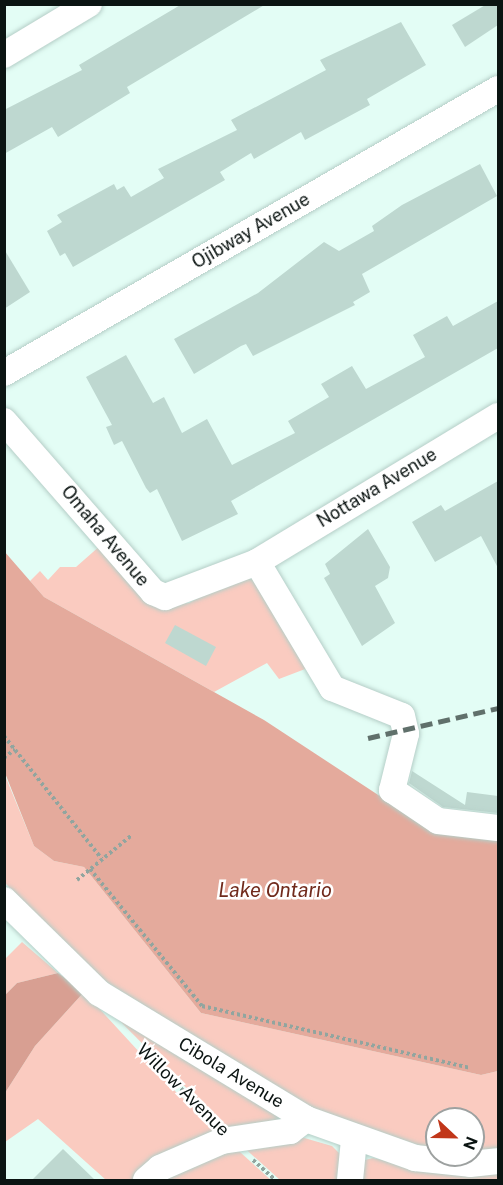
<!DOCTYPE html>
<style>
body{margin:0}
#map{position:relative;width:503px;height:1185px;overflow:hidden;background:#e3fdf5;font-family:"Public Sans",sans-serif}
div>[style]{position:absolute}
.green>*{inset:0;background:#facbc0}
.forest>*{inset:0;background:#d89f92}
.water>*{inset:0;background:#e4aa9c}
.building>*{inset:0;background:#bed8d0}
.path>*{height:4px;margin-top:-2px;transform-origin:0;background:repeating-linear-gradient(90deg,#91a59f 0 3px,transparent 0 6px)}
.roads{filter:drop-shadow(0 0 2px #b5cec7) drop-shadow(0 0 2px #b5cec7)}
.minor>*{height:26px;margin:-13px;padding:0 13px;transform-origin:13px;border-radius:13px;background:#fff}
.rail>*{height:4.5px;margin-top:-2.25px;transform-origin:0;background:repeating-linear-gradient(90deg,#60706b 0 12px,transparent 0 18px)}
span{translate:-50% -50%;white-space:nowrap;text-align:center;line-height:1.15;-webkit-text-stroke:5px #fff;paint-order:stroke}
.street-label{font-size:18px;color:#0b1412}
.water-label{font-size:20px;color:#712b1d;font-style:italic}
.frame{position:absolute;inset:0;border:6px solid #0b1412;pointer-events:none}
.north{position:absolute;left:425px;top:1107px;width:60px;height:60px;box-sizing:border-box;background:#fff;border:2px solid #9da1a0;border-radius:50%;rotate:112deg;font-size:16px;font-weight:700;line-height:24px;text-align:center;color:#0b1412}
.north::after{content:'';display:block;margin:auto;width:21px;height:27px;background:#c13619;clip-path:polygon(50% 0,100% 100%,50% 72%,0 100%)}
</style>
<div id="map">
<div class="green">
<div style="clip-path:polygon(101px 545px,165px 605px,189px 603px,235px 577px,257px 580px,313px 666px,279px 679px,267px 663px,214px 692px,44px 597px,30px 581px,40px 571px,48px 580px,60px 567px,76px 567px)"></div>
<div style="clip-path:polygon(4px 773px,34px 846px,54px 861px,84px 867px,201px 1013px,481px 1075px,498px 1071px,498px 1150px,473px 1150px,473px 1119px,437px 1119px,437px 1151px,315px 1112px,95px 975px,5px 883px)"></div>
<div style="clip-path:polygon(22px 942px,58px 973px,17px 983px,5px 995px,5px 959px)"></div>
<div style="clip-path:polygon(84px 992px,176px 1092px,225px 1136px,136px 1180px,106px 1180px,38px 1119px,5px 1142px,5px 1093px,35px 1046px)"></div>
<div style="clip-path:polygon(111px 1012px,284px 1119px,233px 1135px)"></div>
<div style="clip-path:polygon(301px 1137px,332px 1146px,340px 1154px,345px 1180px,280px 1180px,240px 1144px)"></div>
<div style="clip-path:polygon(230px 1143px,271px 1180px,152px 1180px)"></div>
<div style="clip-path:polygon(373px 1158px,436px 1172px,498px 1171px,498px 1180px,356px 1180px,365px 1160px)"></div>
</div>
<div class="forest">
<div style="clip-path:polygon(58px 973px,84px 992px,35px 1046px,5px 1093px,5px 995px,17px 983px)"></div>
</div>
<div class="water">
<div style="clip-path:polygon(4px 551px,44px 597px,264px 720px,430px 829px,498px 839px,498px 1071px,481px 1075px,201px 1013px,84px 867px,54px 861px,34px 846px,5px 773px)"></div>
</div>
<div class="building">
<div style="clip-path:polygon(182px 4px,266px 4px,127px 87px,130px 93px,58px 137px,52px 127px,4px 154px,4px 110px,82px 70px,79px 65px)"></div>
<div style="clip-path:polygon(487px 4px,498px 4px,498px 25px,465px 47px,452px 25px)"></div>
<div style="clip-path:polygon(401px 22px,426px 65px,367px 99px,370px 105px,305px 140px,301px 132px,254px 159px,251px 153px,220px 172px,225px 180px,73px 267px,65px 253px,60px 256px,47px 231px,62px 222px,57px 215px,114px 184px,117px 190px,124px 186px,131px 197px,164px 178px,158px 169px,237px 130px,231px 120px,326px 70px,320px 60px)"></div>
<div style="clip-path:polygon(480px 164px,497px 196px,362px 274px,370px 292px,353px 302px,355px 305px,253px 356px,246px 344px,241px 346px,194px 374px,174px 339px,258px 293px,324px 242px,339px 251px,374px 231px,372px 226px,402px 205px)"></div>
<div style="clip-path:polygon(4px 249px,30px 292px,4px 309px)"></div>
<div style="clip-path:polygon(498px 301px,498px 348px,231px 501px,238px 514px,182px 541px,157px 489px,150px 493px,146px 488px,122px 441px,114px 445px,106px 427px,112px 425px,86px 377px,126px 355px,153px 403px,164px 397px,182px 433px,207px 419px,232px 465px,295px 433px,288px 421px,329px 397px,321px 384px,352px 366px,366px 389px,425px 357px,413px 335px,447px 316px,453px 326px)"></div>
<div style="clip-path:polygon(498px 481px,498px 568px,481px 536px,435px 562px,412px 522px,441px 505px,445px 511px)"></div>
<div style="clip-path:polygon(368px 529px,390px 567px,388px 578px,375px 586px,395px 623px,362px 646px,324px 578px,330px 574px,325px 564px)"></div>
<div style="clip-path:polygon(175px 625px,216px 647px,206px 666px,165px 643px)"></div>
<div style="clip-path:polygon(412px 771px,465px 805px,467px 792px,498px 796px,498px 813px,443px 807px,409px 783px)"></div>
<div style="clip-path:polygon(63px 1149px,95px 1180px,32px 1180px)"></div>
</div>
<div class="path">
<div style="left:4px;top:736px;width:157px;rotate:51.5deg"></div>
<div style="left:4px;top:758px;width:14px;rotate:-39deg"></div>
<div style="left:90px;top:869px;width:177px;rotate:50.7deg"></div>
<div style="left:202px;top:1006px;width:275px;rotate:13deg"></div>
<div style="left:77px;top:880px;width:71px;rotate:-39.3deg"></div>
<div style="left:143px;top:1050px;width:97px;rotate:45.4deg"></div>
<div style="left:253px;top:1160px;width:30px;rotate:42deg"></div>
</div>
<div class="roads">
<div class="minor">
<div style="left:4px;top:55px;width:99px;rotate:-31deg"></div>
<div style="left:4px;top:373px;width:570px;rotate:-29.89deg"></div>
<div style="left:4px;top:421px;width:227px;rotate:48.9deg"></div>
<div style="left:153px;top:592px;width:13px;rotate:23deg"></div>
<div style="left:165px;top:597px;width:98px;rotate:-20.8deg"></div>
<div style="left:257px;top:562px;width:282px;rotate:-31.2deg"></div>
<div style="left:257px;top:562px;width:147px;rotate:59.2deg"></div>
<div style="left:332px;top:688px;width:75px;rotate:21.8deg"></div>
<div style="left:402px;top:716px;width:18px;rotate:77deg"></div>
<div style="left:406px;top:734px;width:58px;rotate:104deg"></div>
<div style="left:392px;top:790px;width:55px;rotate:34deg"></div>
<div style="left:438px;top:821px;width:60px;rotate:6.7deg"></div>
<div style="left:4px;top:900px;width:133px;rotate:44.4deg"></div>
<div style="left:99px;top:993px;width:242px;rotate:31.3deg"></div>
<div style="left:306px;top:1119px;width:116px;rotate:19.7deg"></div>
<div style="left:415px;top:1158px;width:55px;rotate:6.2deg"></div>
<div style="left:470px;top:1164px;width:28px;rotate:-6deg"></div>
<div style="left:146px;top:1180px;width:18px;rotate:-41deg"></div>
<div style="left:160px;top:1168px;width:68px;rotate:-23.5deg"></div>
<div style="left:222px;top:1141px;width:69px;rotate:-8.4deg"></div>
<div style="left:290px;top:1131px;width:20px;rotate:-37deg"></div>
<div style="left:350px;top:1180px;width:40px;rotate:-84.3deg"></div>
</div>
</div>
<div class="rail">
<div style="left:368px;top:738px;width:133px;rotate:-13deg"></div>
</div>
<div class="street-label">
<span style="left:251px;top:231px;rotate:-30deg">Ojibway Avenue</span>
<span style="left:377px;top:488px;rotate:-31deg">Nottawa Avenue</span>
<span style="left:105px;top:536px;rotate:50deg">Omaha Avenue</span>
<span style="left:231px;top:1073px;rotate:31deg">Cibola Avenue</span>
<span style="left:183px;top:1090px;rotate:45deg">Willow Avenue</span>
</div>
<div class="water-label">
<span style="left:275px;top:890px">Lake Ontario</span>
</div>
<div class="frame"></div>
<div class="north">N</div>
</div>
